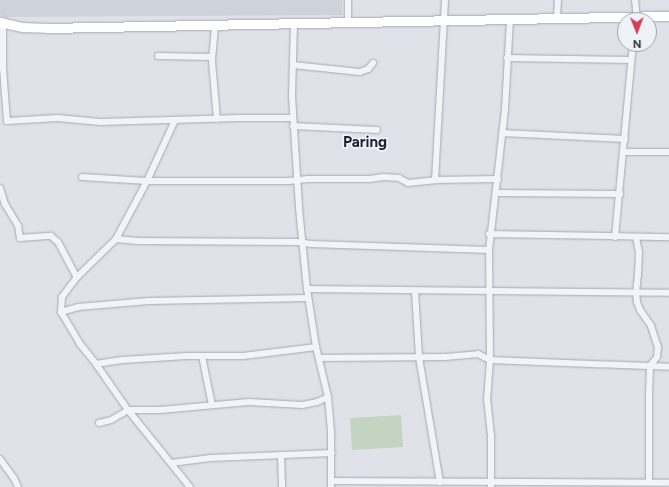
<!DOCTYPE html>
<style>
body{margin:0}
#map{position:relative;width:669px;height:487px;overflow:hidden;background:#dfe3e9;font-family:Figtree,sans-serif}
div>[style]{position:absolute}
.built>*{inset:0;background:#cdd2db}
.green>*{inset:0;background:#c5d4c0}
.roads{filter:drop-shadow(0 0 1px #a4aab3) drop-shadow(0 0 1px #a4aab3)}
.street>*{height:6px;margin:-3px;padding:0 3px;transform-origin:3px;border-radius:3px;background:#f2f4f7}
.secondary>*{height:9px;margin:-4.5px;padding:0 4.5px;transform-origin:4.5px;border-radius:4.5px;background:#fff}
span{translate:-50% -50%;white-space:nowrap;text-align:center;line-height:1.15;-webkit-text-stroke:3.5px #eff2f7;paint-order:stroke}
.district-label{font-size:15px;color:#1a2232;font-weight:700}
.north{position:absolute;left:617px;top:12px;width:40px;height:40px;box-sizing:border-box;background:#eff2f7;border:1px solid #9fa5ae;border-radius:50%;rotate:179deg;font-size:11px;font-weight:700;line-height:16px;text-align:center;color:#273141}
.north::after{content:'';display:block;margin:auto;width:14px;height:18px;background:#d43e58;clip-path:polygon(50% 0,100% 100%,50% 72%,0 100%)}
</style>
<div id="map">
<div class="built">
<div style="clip-path:polygon(0 0,342px 0,342px 15px,4px 17px,0 15px)"></div>
</div>
<div class="green">
<div style="clip-path:polygon(401px 415px,403px 447px,352px 450px,350px 418px)"></div>
</div>
<div class="roads">
<div class="street">
<div style="left:348px;top:0;width:22px;rotate:90deg"></div>
<div style="left:635px;top:0;width:20px;rotate:84deg"></div>
<div style="left:557px;top:18px;width:18px;rotate:-87deg"></div>
<div style="left:3px;top:23px;width:45px;rotate:90deg"></div>
<div style="left:3px;top:68px;width:53px;rotate:85.7deg"></div>
<div style="left:7px;top:121px;width:51px;rotate:-3.4deg"></div>
<div style="left:58px;top:118px;width:42px;rotate:5.4deg"></div>
<div style="left:100px;top:122px;width:139px;rotate:-1.6deg"></div>
<div style="left:239px;top:118px;width:54px"></div>
<div style="left:294px;top:24px;width:72px;rotate:91.6deg"></div>
<div style="left:292px;top:96px;width:112px;rotate:86.4deg"></div>
<div style="left:299px;top:208px;width:81px;rotate:84.4deg"></div>
<div style="left:307px;top:289px;width:59px;rotate:81.2deg"></div>
<div style="left:316px;top:347px;width:51px;rotate:76.5deg"></div>
<div style="left:328px;top:397px;width:36px;rotate:85deg"></div>
<div style="left:331px;top:433px;width:54px;rotate:90deg"></div>
<div style="left:215px;top:26px;width:35px;rotate:95deg"></div>
<div style="left:212px;top:61px;width:58px;rotate:85.1deg"></div>
<div style="left:158px;top:56px;width:54px;rotate:1.1deg"></div>
<div style="left:507px;top:58px;width:124px;rotate:0.9deg"></div>
<div style="left:293px;top:65px;width:67px;rotate:6deg"></div>
<div style="left:360px;top:72px;width:9px;rotate:-21deg"></div>
<div style="left:368px;top:69px;width:8px;rotate:-50deg"></div>
<div style="left:293px;top:126px;width:84px;rotate:2.7deg"></div>
<div style="left:502px;top:133px;width:123px;rotate:2.8deg"></div>
<div style="left:624px;top:152px;width:45px"></div>
<div style="left:82px;top:177px;width:65px;rotate:3.5deg"></div>
<div style="left:147px;top:181px;width:142px"></div>
<div style="left:289px;top:181px;width:19px;rotate:-6deg"></div>
<div style="left:308px;top:179px;width:61px"></div>
<div style="left:369px;top:179px;width:15px;rotate:-8deg"></div>
<div style="left:384px;top:177px;width:15px;rotate:4deg"></div>
<div style="left:399px;top:178px;width:10px;rotate:29deg"></div>
<div style="left:408px;top:183px;width:27px;rotate:-6deg"></div>
<div style="left:435px;top:180px;width:63px;rotate:-0.9deg"></div>
<div style="left:435px;top:180px;width:180px;rotate:-86.8deg"></div>
<div style="left:0;top:188px;width:17px;rotate:73deg"></div>
<div style="left:5px;top:204px;width:26px;rotate:59deg"></div>
<div style="left:18px;top:226px;width:12px;rotate:81deg"></div>
<div style="left:20px;top:238px;width:31px;rotate:-4deg"></div>
<div style="left:51px;top:236px;width:9px;rotate:41deg"></div>
<div style="left:58px;top:242px;width:40px;rotate:62deg"></div>
<div style="left:77px;top:277px;width:25px;rotate:127deg"></div>
<div style="left:62px;top:297px;width:15px;rotate:94deg"></div>
<div style="left:61px;top:312px;width:37px;rotate:59deg"></div>
<div style="left:80px;top:344px;width:26px;rotate:51deg"></div>
<div style="left:96px;top:364px;width:56px;rotate:55.2deg"></div>
<div style="left:128px;top:410px;width:99px;rotate:51.2deg"></div>
<div style="left:497px;top:193px;width:123px;rotate:0.5deg"></div>
<div style="left:489px;top:234px;width:180px;rotate:1deg"></div>
<div style="left:615px;top:237px;width:194px;rotate:-84.7deg"></div>
<div style="left:636px;top:237px;width:16px;rotate:79deg"></div>
<div style="left:639px;top:253px;width:21px;rotate:93deg"></div>
<div style="left:638px;top:274px;width:18px;rotate:96deg"></div>
<div style="left:636px;top:292px;width:10px;rotate:84deg"></div>
<div style="left:637px;top:302px;width:9px;rotate:69deg"></div>
<div style="left:640px;top:310px;width:19px;rotate:55deg"></div>
<div style="left:651px;top:326px;width:22px;rotate:72deg"></div>
<div style="left:658px;top:347px;width:10px;rotate:96deg"></div>
<div style="left:657px;top:357px;width:11px;rotate:128deg"></div>
<div style="left:650px;top:366px;width:26px;rotate:92deg"></div>
<div style="left:649px;top:392px;width:90px;rotate:90deg"></div>
<div style="left:116px;top:239px;width:22px;rotate:5deg"></div>
<div style="left:138px;top:241px;width:160px;rotate:0.4deg"></div>
<div style="left:298px;top:242px;width:13px;rotate:9deg"></div>
<div style="left:311px;top:244px;width:178px;rotate:1.9deg"></div>
<div style="left:77px;top:277px;width:54px;rotate:-44.3deg"></div>
<div style="left:116px;top:239px;width:66px;rotate:-61.9deg"></div>
<div style="left:147px;top:181px;width:67px;rotate:-65.3deg"></div>
<div style="left:307px;top:289px;width:362px;rotate:0.6deg"></div>
<div style="left:415px;top:291px;width:66px;rotate:86.5deg"></div>
<div style="left:419px;top:357px;width:127px;rotate:80.5deg"></div>
<div style="left:61px;top:312px;width:18px;rotate:-16deg"></div>
<div style="left:78px;top:307px;width:71px;rotate:-4.8deg"></div>
<div style="left:149px;top:301px;width:159px;rotate:-1.1deg"></div>
<div style="left:202px;top:356px;width:50px;rotate:78.5deg"></div>
<div style="left:319px;top:358px;width:126px;rotate:-0.5deg"></div>
<div style="left:445px;top:357px;width:33px;rotate:-5deg"></div>
<div style="left:478px;top:354px;width:13px;rotate:27deg"></div>
<div style="left:490px;top:360px;width:179px;rotate:2.2deg"></div>
<div style="left:96px;top:364px;width:26px;rotate:-9deg"></div>
<div style="left:122px;top:360px;width:65px;rotate:-3.5deg"></div>
<div style="left:187px;top:356px;width:56px"></div>
<div style="left:243px;top:356px;width:74px;rotate:-7deg"></div>
<div style="left:99px;top:423px;width:12px;rotate:-14deg"></div>
<div style="left:111px;top:420px;width:20px;rotate:-30deg"></div>
<div style="left:128px;top:410px;width:32px"></div>
<div style="left:160px;top:410px;width:89px;rotate:-5.1deg"></div>
<div style="left:249px;top:402px;width:53px;rotate:3.2deg"></div>
<div style="left:302px;top:405px;width:15px;rotate:-11deg"></div>
<div style="left:317px;top:402px;width:12px;rotate:-24deg"></div>
<div style="left:281px;top:456px;width:31px;rotate:88deg"></div>
<div style="left:0;top:459px;width:24px;rotate:54deg"></div>
<div style="left:14px;top:478px;width:10px;rotate:66deg"></div>
<div style="left:171px;top:463px;width:40px;rotate:-7.1deg"></div>
<div style="left:211px;top:458px;width:121px;rotate:-2.4deg"></div>
<div style="left:331px;top:481px;width:338px;rotate:0.3deg"></div>
<div style="left:491px;top:487px;width:51px;rotate:-90deg"></div>
<div style="left:491px;top:436px;width:36px;rotate:-96deg"></div>
<div style="left:487px;top:400px;width:40px;rotate:-85.7deg"></div>
<div style="left:490px;top:360px;width:110px;rotate:-90.5deg"></div>
<div style="left:489px;top:250px;width:142px;rotate:-83.5deg"></div>
<div style="left:505px;top:109px;width:89px;rotate:-86.8deg"></div>
</div>
<div class="secondary">
<div style="left:0;top:22px;width:23px;rotate:13deg"></div>
<div style="left:22px;top:27px;width:25px;rotate:2deg"></div>
<div style="left:47px;top:28px;width:622px;rotate:-1.11deg"></div>
</div>
</div>
<div class="district-label">
<span style="left:365px;top:143px">Paring</span>
</div>
<div class="north">N</div>
</div>
